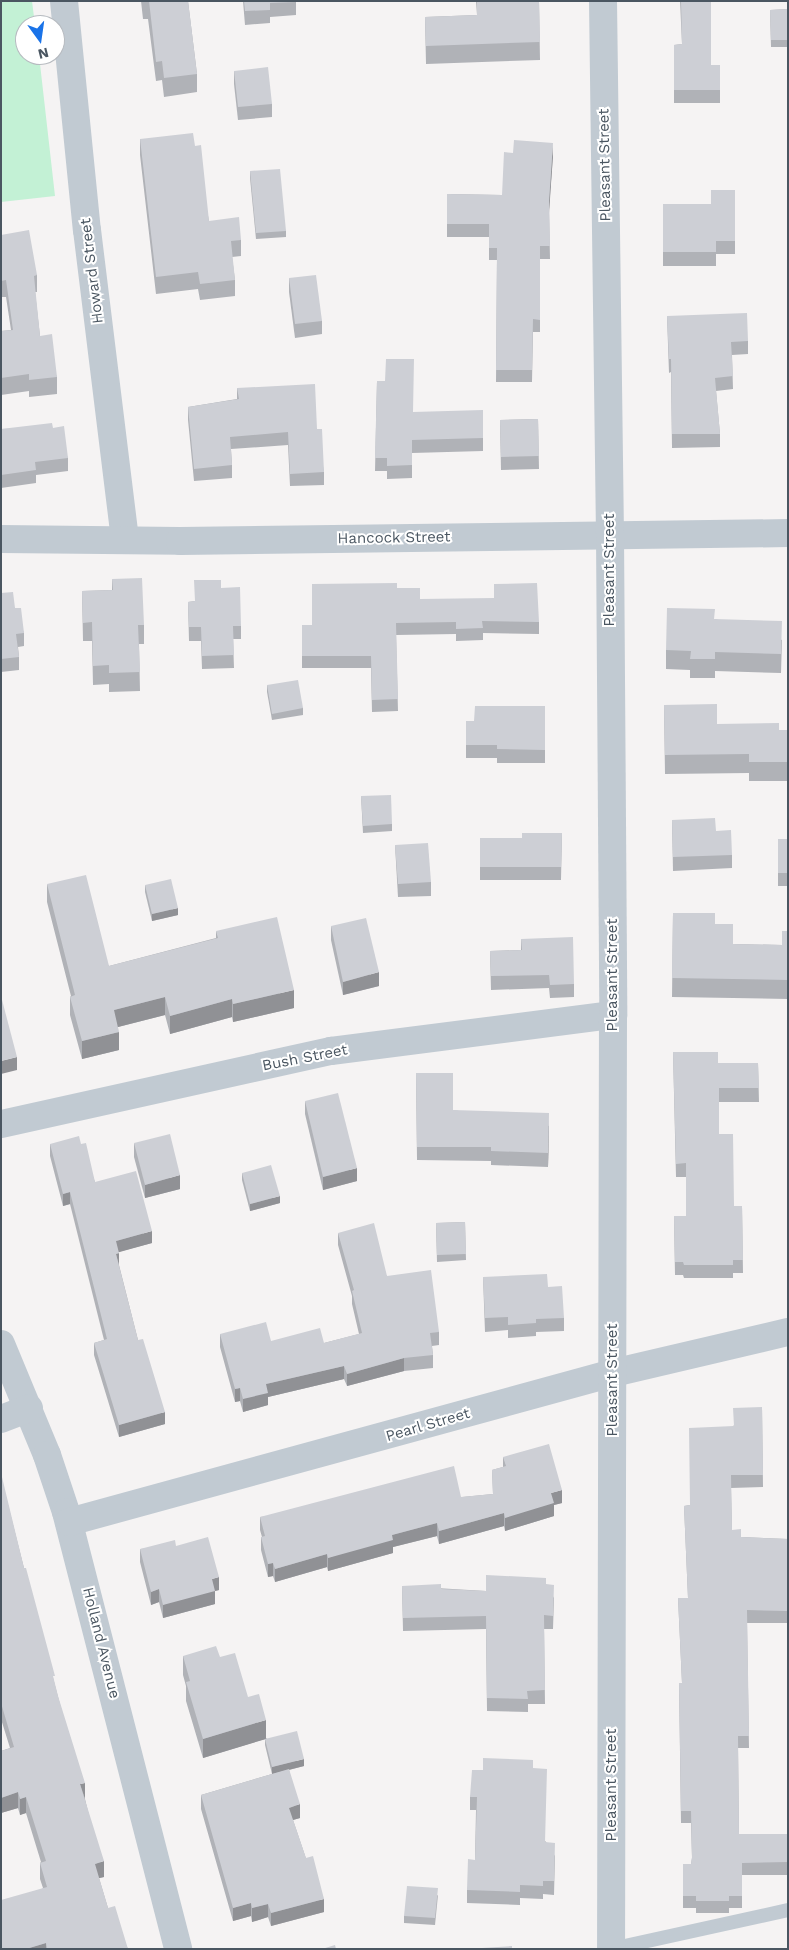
<!DOCTYPE html>
<style>
body{margin:0}
#map{position:relative;width:789px;height:1950px;overflow:hidden;background:#f5f3f3;font-family:"Work Sans",sans-serif}
div>[style]{position:absolute}
.green>*{inset:0;background:#c3f1d5}
.service>*{height:14px;margin:-7px;padding:0 7px;transform-origin:7px;border-radius:7px;background:#c1cad2}
.minor>*{height:28px;margin:-14px;padding:0 14px;transform-origin:14px;border-radius:14px;background:#c1cad2}
.tertiary>*{height:28px;margin:-14px;padding:0 14px;transform-origin:14px;border-radius:14px;background:#c1cad2}
.wall>*{inset:0;background:#b0b2b7}
.shaded-wall>*{inset:0;background:#909195}
.building>*{inset:0;background:#cdcfd5}
span{translate:-50% -50%;white-space:nowrap;text-align:center;line-height:1.15;-webkit-text-stroke:4px #fff;paint-order:stroke}
.street-label{font-size:15px;color:#4a5661}
.frame{position:absolute;inset:0;border:2px solid #4a5661;pointer-events:none}
.north{position:absolute;left:15px;top:15px;width:50px;height:50px;box-sizing:border-box;background:#fff;border:1px solid #b7bbc0;border-radius:50%;rotate:166deg;font-size:14px;font-weight:700;line-height:20px;text-align:center;color:#4a5661}
.north::after{content:'';display:block;margin:auto;width:18px;height:22px;background:#1a73e8;clip-path:polygon(50% 0,100% 100%,50% 72%,0 100%)}
</style>
<div id="map">
<div class="green">
<div style="clip-path:polygon(1px 1px,32px 1px,35px 25px,25px 25px,25px 55px,39px 55px,55px 196px,1px 202px)"></div>
</div>
<div class="service">
<div style="left:611px;top:1949px;width:181px;rotate:-12.4deg"></div>
</div>
<div class="minor">
<div style="left:64px;top:1px;width:230px;rotate:84.3deg"></div>
<div style="left:87px;top:230px;width:312px;rotate:83deg"></div>
<div style="left:1px;top:539px;width:179px;rotate:0.6deg"></div>
<div style="left:180px;top:541px;width:608px;rotate:-0.75deg"></div>
<div style="left:1px;top:1124px;width:338px;rotate:-12.5deg"></div>
<div style="left:331px;top:1051px;width:284px;rotate:-7.3deg"></div>
<div style="left:1px;top:1344px;width:120px;rotate:67.5deg"></div>
<div style="left:47px;top:1455px;width:60px;rotate:71.6deg"></div>
<div style="left:66px;top:1512px;width:451px;rotate:75.6deg"></div>
<div style="left:1px;top:1419px;width:30px;rotate:-21deg"></div>
<div style="left:69px;top:1522px;width:564px;rotate:-15.32deg"></div>
<div style="left:613px;top:1373px;width:180px;rotate:-13.2deg"></div>
</div>
<div class="tertiary">
<div style="left:603px;top:1px;width:534px;rotate:89.25deg"></div>
<div style="left:610px;top:535px;width:480px;rotate:89.6deg"></div>
<div style="left:613px;top:1015px;width:934px;rotate:90.12deg"></div>
</div>
<div class="wall">
<div style="clip-path:polygon(141px 1px,188px 1px,197px 74px,197px 92px,164px 97px,162px 80px,156px 81px,148px 19px,143px 19px)"></div>
<div style="clip-path:polygon(243px 1px,296px 1px,296px 15px,270px 17px,270px 23px,245px 25px)"></div>
<div style="clip-path:polygon(476px 1px,539px 1px,540px 60px,426px 64px,425px 17px,477px 15px)"></div>
<div style="clip-path:polygon(680px 1px,711px 1px,711px 65px,720px 65px,720px 103px,674px 103px,674px 45px,682px 44px)"></div>
<div style="clip-path:polygon(788px 9px,788px 47px,771px 47px,770px 10px)"></div>
<div style="clip-path:polygon(234px 71px,272px 104px,272px 117px,238px 120px,234px 84px)"></div>
<div style="clip-path:polygon(140px 139px,195px 146px,209px 221px,241px 240px,241px 256px,232px 257px,235px 280px,235px 296px,200px 300px,198px 289px,156px 294px,140px 155px)"></div>
<div style="clip-path:polygon(553px 155px,549px 209px,550px 259px,540px 259px,540px 332px,533px 332px,532px 382px,496px 382px,497px 260px,489px 260px,489px 237px,447px 237px,447px 194px,502px 195px)"></div>
<div style="clip-path:polygon(250px 171px,286px 231px,286px 237px,256px 239px,250px 178px)"></div>
<div style="clip-path:polygon(735px 190px,735px 254px,716px 254px,716px 266px,663px 266px,663px 204px,711px 204px)"></div>
<div style="clip-path:polygon(1px 235px,37px 275px,37px 292px,35px 292px,40px 336px,57px 377px,57px 394px,29px 397px,29px 391px,1px 395px,1px 331px,11px 330px,6px 297px,1px 297px)"></div>
<div style="clip-path:polygon(289px 278px,322px 321px,322px 334px,295px 338px,289px 292px)"></div>
<div style="clip-path:polygon(667px 316px,748px 341px,748px 354px,732px 355px,733px 389px,716px 391px,720px 434px,720px 447px,672px 448px,671px 372px,669px 373px)"></div>
<div style="clip-path:polygon(377px 381px,385px 381px,413px 412px,483px 438px,483px 451px,412px 453px,412px 478px,387px 479px,387px 471px,375px 471px)"></div>
<div style="clip-path:polygon(237px 388px,317px 429px,324px 472px,324px 485px,290px 486px,288px 445px,231px 449px,232px 465px,232px 478px,194px 481px,188px 420px,188px 407px,237px 399px)"></div>
<div style="clip-path:polygon(538px 419px,539px 469px,501px 470px,500px 420px)"></div>
<div style="clip-path:polygon(53px 428px,68px 458px,68px 471px,36px 475px,36px 483px,1px 488px,1px 429px)"></div>
<div style="clip-path:polygon(112px 579px,144px 625px,144px 644px,139px 644px,140px 691px,109px 692px,109px 684px,93px 685px,92px 641px,83px 641px,82px 591px,112px 590px)"></div>
<div style="clip-path:polygon(221px 588px,241px 626px,241px 639px,233px 639px,234px 668px,202px 669px,201px 641px,189px 641px,188px 602px,195px 601px)"></div>
<div style="clip-path:polygon(397px 588px,420px 599px,539px 622px,539px 634px,483px 633px,483px 640px,456px 641px,456px 634px,396px 635px,398px 711px,372px 712px,371px 668px,302px 668px,302px 625px,312px 625px)"></div>
<div style="clip-path:polygon(1px 593px,15px 608px,24px 633px,24px 646px,18px 647px,19px 657px,19px 670px,1px 672px)"></div>
<div style="clip-path:polygon(715px 619px,782px 640px,781px 673px,715px 671px,715px 678px,690px 678px,690px 670px,666px 669px,666px 650px)"></div>
<div style="clip-path:polygon(267px 685px,303px 708px,303px 715px,272px 720px,267px 692px)"></div>
<div style="clip-path:polygon(664px 705px,717px 724px,779px 730px,788px 730px,788px 781px,749px 781px,749px 773px,665px 774px)"></div>
<div style="clip-path:polygon(545px 706px,545px 763px,497px 763px,497px 758px,466px 758px,466px 721px,474px 721px)"></div>
<div style="clip-path:polygon(361px 796px,392px 824px,392px 831px,363px 833px)"></div>
<div style="clip-path:polygon(672px 820px,716px 831px,732px 855px,732px 868px,673px 871px)"></div>
<div style="clip-path:polygon(562px 833px,561px 880px,480px 880px,480px 838px,522px 838px)"></div>
<div style="clip-path:polygon(778px 839px,788px 839px,788px 886px,778px 886px)"></div>
<div style="clip-path:polygon(395px 845px,431px 882px,431px 896px,398px 897px)"></div>
<div style="clip-path:polygon(47px 884px,109px 966px,216px 938px,216px 931px,294px 1008px,233px 1022px,232px 1017px,170px 1034px,165px 1015px,118px 1027px,119px 1050px,82px 1059px,70px 1015px,70px 997px,71px 996px,47px 902px)"></div>
<div style="clip-path:polygon(145px 885px,178px 915px,152px 921px,145px 892px)"></div>
<div style="clip-path:polygon(673px 913px,715px 924px,733px 944px,782px 945px,788px 931px,788px 999px,672px 997px)"></div>
<div style="clip-path:polygon(331px 926px,379px 986px,343px 995px,331px 940px)"></div>
<div style="clip-path:polygon(521px 939px,574px 984px,574px 997px,550px 998px,549px 988px,491px 990px,490px 951px,521px 950px)"></div>
<div style="clip-path:polygon(673px 1052px,718px 1063px,758px 1063px,759px 1102px,719px 1102px,719px 1134px,734px 1206px,742px 1206px,743px 1273px,733px 1273px,733px 1278px,684px 1278px,683px 1275px,675px 1275px,674px 1216px,686px 1216px,686px 1177px,676px 1177px)"></div>
<div style="clip-path:polygon(416px 1073px,453px 1110px,549px 1126px,548px 1167px,491px 1165px,491px 1161px,417px 1160px)"></div>
<div style="clip-path:polygon(305px 1101px,357px 1181px,323px 1190px,305px 1114px)"></div>
<div style="clip-path:polygon(134px 1143px,180px 1189px,145px 1198px,134px 1157px)"></div>
<div style="clip-path:polygon(50px 1144px,81px 1144px,95px 1182px,152px 1243px,118px 1252px,119px 1265px,138px 1340px,165px 1424px,119px 1437px,94px 1355px,94px 1343px,104px 1340px,70px 1204px,63px 1206px,50px 1156px)"></div>
<div style="clip-path:polygon(242px 1173px,280px 1203px,250px 1211px,242px 1180px)"></div>
<div style="clip-path:polygon(465px 1222px,466px 1260px,437px 1262px,436px 1223px)"></div>
<div style="clip-path:polygon(338px 1233px,387px 1276px,439px 1332px,439px 1345px,432px 1346px,433px 1355px,433px 1368px,404px 1371px,347px 1386px,344px 1379px,268px 1397px,268px 1405px,243px 1412px,240px 1401px,235px 1402px,220px 1347px,220px 1334px,271px 1341px,324px 1343px,359px 1334px,352px 1304px,352px 1296px,338px 1245px)"></div>
<div style="clip-path:polygon(483px 1277px,548px 1287px,564px 1318px,564px 1331px,536px 1332px,536px 1336px,508px 1338px,508px 1330px,485px 1332px)"></div>
<div style="clip-path:polygon(762px 1407px,763px 1487px,731px 1488px,732px 1530px,741px 1537px,788px 1539px,787px 1623px,747px 1623px,749px 1748px,738px 1748px,739px 1834px,788px 1834px,788px 1875px,742px 1875px,742px 1908px,729px 1908px,729px 1913px,696px 1913px,696px 1908px,683px 1908px,683px 1864px,691px 1864px,692px 1858px,691px 1823px,681px 1823px,679px 1683px,682px 1683px,678px 1598px,688px 1598px,684px 1506px,690px 1505px,733px 1426px)"></div>
<div style="clip-path:polygon(503px 1457px,562px 1503px,554px 1505px,554px 1516px,505px 1531px,504px 1526px,439px 1544px,437px 1536px,393px 1547px,393px 1553px,328px 1571px,327px 1567px,275px 1582px,273px 1576px,268px 1577px,261px 1550px,261px 1537px,262px 1537px,260px 1530px,260px 1517px,493px 1494px,492px 1470px,503px 1467px)"></div>
<div style="clip-path:polygon(1px 1477px,24px 1568px,85px 1799px,104px 1877px,99px 1878px,108px 1908px,128px 1949px,1px 1949px,43px 1888px,40px 1879px,40px 1863px,41px 1862px,26px 1813px,20px 1815px,18px 1808px,1px 1813px,1px 1751px,10px 1748px,1px 1719px)"></div>
<div style="clip-path:polygon(176px 1546px,219px 1590px,215px 1591px,215px 1604px,163px 1618px,159px 1602px,151px 1605px,140px 1562px,140px 1549px)"></div>
<div style="clip-path:polygon(546px 1584px,554px 1598px,553px 1629px,544px 1629px,545px 1704px,528px 1704px,528px 1712px,487px 1711px,486px 1629px,403px 1631px,402px 1586px,486px 1591px)"></div>
<div style="clip-path:polygon(183px 1656px,220px 1657px,266px 1738px,304px 1766px,289px 1770px,300px 1818px,293px 1820px,324px 1912px,271px 1926px,268px 1917px,252px 1922px,251px 1916px,233px 1921px,201px 1809px,201px 1795px,272px 1774px,265px 1745px,265px 1739px,203px 1758px,186px 1701px,186px 1686px,183px 1675px)"></div>
<div style="clip-path:polygon(483px 1770px,546px 1842px,555px 1856px,554px 1895px,543px 1894px,543px 1899px,520px 1898px,520px 1905px,467px 1903px,467px 1890px,475px 1860px,476px 1810px,470px 1810px,470px 1797px)"></div>
<div style="clip-path:polygon(438px 1895px,435px 1925px,404px 1923px,404px 1916px)"></div>
</div>
<div class="shaded-wall">
<div style="clip-path:polygon(553px 143px,553px 155px,549px 213px,549px 201px)"></div>
<div style="clip-path:polygon(178px 908px,178px 915px,152px 921px,152px 914px)"></div>
<div style="clip-path:polygon(379px 972px,379px 986px,343px 995px,343px 982px)"></div>
<div style="clip-path:polygon(294px 990px,294px 1008px,233px 1022px,233px 1004px)"></div>
<div style="clip-path:polygon(165px 997px,165px 1015px,114px 1028px,114px 1010px)"></div>
<div style="clip-path:polygon(232px 999px,232px 1017px,170px 1034px,170px 1016px)"></div>
<div style="clip-path:polygon(119px 1032px,119px 1050px,82px 1059px,82px 1041px)"></div>
<div style="clip-path:polygon(17px 1057px,17px 1070px,1px 1074px,1px 1061px)"></div>
<div style="clip-path:polygon(549px 1113px,549px 1126px,548px 1167px,548px 1153px)"></div>
<div style="clip-path:polygon(357px 1168px,357px 1181px,323px 1190px,323px 1177px)"></div>
<div style="clip-path:polygon(180px 1175px,180px 1189px,145px 1198px,145px 1185px)"></div>
<div style="clip-path:polygon(70px 1192px,70px 1204px,63px 1206px,63px 1194px)"></div>
<div style="clip-path:polygon(280px 1196px,280px 1203px,250px 1211px,250px 1204px)"></div>
<div style="clip-path:polygon(152px 1231px,152px 1243px,116px 1253px,116px 1241px)"></div>
<div style="clip-path:polygon(119px 1253px,119px 1265px,116px 1254px)"></div>
<div style="clip-path:polygon(404px 1358px,404px 1371px,347px 1386px,347px 1374px)"></div>
<div style="clip-path:polygon(344px 1366px,344px 1379px,268px 1397px,268px 1405px,243px 1412px,243px 1399px,266px 1384px)"></div>
<div style="clip-path:polygon(240px 1388px,240px 1401px,235px 1402px,235px 1389px)"></div>
<div style="clip-path:polygon(165px 1412px,165px 1424px,119px 1437px,119px 1425px)"></div>
<div style="clip-path:polygon(562px 1490px,562px 1503px,554px 1505px,554px 1516px,505px 1531px,505px 1518px,551px 1493px)"></div>
<div style="clip-path:polygon(504px 1513px,504px 1526px,439px 1544px,439px 1531px)"></div>
<div style="clip-path:polygon(437px 1523px,437px 1536px,393px 1547px,393px 1553px,328px 1571px,328px 1558px,392px 1535px)"></div>
<div style="clip-path:polygon(327px 1554px,327px 1567px,275px 1582px,275px 1569px)"></div>
<div style="clip-path:polygon(273px 1563px,273px 1576px,268px 1577px,268px 1564px)"></div>
<div style="clip-path:polygon(219px 1577px,219px 1590px,215px 1591px,215px 1604px,163px 1618px,163px 1605px,212px 1579px)"></div>
<div style="clip-path:polygon(159px 1589px,159px 1602px,151px 1605px,151px 1592px)"></div>
<div style="clip-path:polygon(266px 1720px,266px 1739px,203px 1758px,203px 1739px)"></div>
<div style="clip-path:polygon(304px 1759px,304px 1766px,272px 1774px,272px 1767px)"></div>
<div style="clip-path:polygon(85px 1783px,85px 1799px,80px 1784px)"></div>
<div style="clip-path:polygon(18px 1792px,18px 1808px,1px 1813px,1px 1798px)"></div>
<div style="clip-path:polygon(26px 1797px,26px 1813px,20px 1815px,20px 1799px)"></div>
<div style="clip-path:polygon(300px 1804px,300px 1818px,289px 1821px,289px 1808px)"></div>
<div style="clip-path:polygon(104px 1861px,104px 1877px,95px 1879px,95px 1864px)"></div>
<div style="clip-path:polygon(324px 1899px,324px 1912px,271px 1926px,271px 1913px)"></div>
<div style="clip-path:polygon(251px 1903px,251px 1916px,233px 1921px,233px 1908px)"></div>
<div style="clip-path:polygon(268px 1904px,268px 1917px,252px 1922px,252px 1908px)"></div>
<div style="clip-path:polygon(46px 1943px,46px 1949px,26px 1949px)"></div>
</div>
<div class="building">
<div style="clip-path:polygon(149px 1px,188px 1px,197px 74px,164px 78px,162px 61px,156px 62px)"></div>
<div style="clip-path:polygon(244px 1px,296px 1px,296px 2px,270px 3px,270px 10px,245px 11px)"></div>
<div style="clip-path:polygon(477px 1px,539px 1px,540px 42px,426px 46px,425px 17px,477px 15px)"></div>
<div style="clip-path:polygon(681px 1px,711px 1px,711px 65px,720px 65px,720px 90px,674px 90px,674px 45px,682px 44px)"></div>
<div style="clip-path:polygon(788px 9px,788px 40px,771px 40px,770px 10px)"></div>
<div style="clip-path:polygon(268px 67px,272px 104px,238px 107px,234px 71px)"></div>
<div style="clip-path:polygon(193px 133px,195px 146px,201px 145px,209px 221px,239px 217px,241px 240px,231px 241px,235px 280px,200px 284px,198px 272px,156px 277px,140px 139px)"></div>
<div style="clip-path:polygon(514px 140px,553px 143px,549px 201px,550px 246px,540px 246px,540px 320px,533px 319px,532px 370px,496px 370px,497px 248px,489px 248px,489px 224px,447px 224px,447px 194px,502px 195px,504px 152px,513px 153px)"></div>
<div style="clip-path:polygon(280px 169px,286px 231px,256px 233px,250px 171px)"></div>
<div style="clip-path:polygon(711px 190px,735px 190px,735px 241px,716px 241px,716px 252px,663px 252px,663px 204px,711px 204px)"></div>
<div style="clip-path:polygon(29px 230px,37px 275px,34px 276px,40px 336px,52px 334px,57px 377px,29px 380px,29px 374px,1px 378px,1px 331px,13px 330px,6px 280px,1px 281px,1px 235px)"></div>
<div style="clip-path:polygon(316px 275px,322px 321px,295px 324px,289px 278px)"></div>
<div style="clip-path:polygon(747px 313px,748px 341px,731px 342px,733px 376px,715px 378px,720px 434px,672px 434px,671px 359px,669px 359px,667px 316px)"></div>
<div style="clip-path:polygon(386px 359px,414px 359px,413px 412px,483px 410px,483px 438px,412px 440px,412px 465px,387px 466px,387px 458px,375px 458px,377px 381px,385px 381px)"></div>
<div style="clip-path:polygon(315px 384px,317px 429px,322px 429px,324px 472px,290px 474px,288px 432px,230px 437px,232px 465px,194px 469px,188px 407px,239px 399px,237px 388px)"></div>
<div style="clip-path:polygon(538px 419px,539px 456px,501px 457px,500px 420px)"></div>
<div style="clip-path:polygon(52px 423px,53px 428px,64px 426px,68px 458px,35px 462px,36px 470px,1px 475px,1px 429px)"></div>
<div style="clip-path:polygon(142px 578px,144px 625px,138px 625px,140px 672px,109px 673px,109px 665px,93px 666px,92px 622px,83px 623px,82px 591px,113px 590px,112px 579px)"></div>
<div style="clip-path:polygon(194px 580px,221px 580px,221px 588px,240px 587px,241px 626px,233px 626px,234px 655px,202px 656px,201px 627px,189px 627px,188px 602px,195px 601px)"></div>
<div style="clip-path:polygon(397px 583px,397px 588px,420px 588px,420px 599px,494px 598px,494px 584px,537px 583px,539px 622px,482px 621px,483px 628px,456px 629px,456px 622px,396px 623px,398px 699px,372px 700px,371px 656px,302px 656px,302px 625px,312px 625px,312px 584px)"></div>
<div style="clip-path:polygon(13px 592px,15px 608px,21px 608px,24px 633px,16px 634px,19px 657px,1px 659px,1px 593px)"></div>
<div style="clip-path:polygon(667px 608px,715px 609px,714px 619px,782px 621px,781px 654px,715px 652px,715px 659px,690px 659px,691px 651px,666px 650px)"></div>
<div style="clip-path:polygon(298px 680px,303px 708px,272px 714px,267px 685px)"></div>
<div style="clip-path:polygon(717px 704px,717px 724px,779px 723px,779px 730px,788px 730px,788px 762px,749px 762px,749px 754px,665px 755px,664px 705px)"></div>
<div style="clip-path:polygon(475px 706px,545px 706px,545px 750px,497px 749px,497px 745px,466px 745px,466px 721px,474px 721px)"></div>
<div style="clip-path:polygon(391px 795px,392px 824px,363px 826px,361px 796px)"></div>
<div style="clip-path:polygon(715px 818px,716px 831px,731px 830px,732px 855px,673px 857px,672px 820px)"></div>
<div style="clip-path:polygon(522px 833px,562px 833px,561px 867px,480px 867px,480px 838px,522px 838px)"></div>
<div style="clip-path:polygon(778px 839px,788px 839px,788px 873px,778px 873px)"></div>
<div style="clip-path:polygon(428px 843px,431px 882px,398px 884px,395px 845px)"></div>
<div style="clip-path:polygon(86px 875px,109px 966px,218px 938px,216px 931px,277px 917px,294px 990px,233px 1004px,232px 999px,170px 1016px,165px 997px,114px 1010px,119px 1032px,82px 1041px,70px 997px,75px 995px,47px 884px)"></div>
<div style="clip-path:polygon(171px 879px,178px 908px,152px 914px,145px 885px)"></div>
<div style="clip-path:polygon(673px 913px,715px 913px,715px 924px,733px 924px,733px 944px,782px 945px,782px 931px,788px 931px,788px 980px,672px 978px)"></div>
<div style="clip-path:polygon(366px 918px,379px 972px,343px 982px,331px 926px)"></div>
<div style="clip-path:polygon(573px 937px,574px 984px,550px 985px,549px 975px,491px 976px,490px 951px,522px 950px,521px 939px)"></div>
<div style="clip-path:polygon(1px 996px,17px 1057px,1px 1061px)"></div>
<div style="clip-path:polygon(673px 1052px,718px 1052px,718px 1063px,758px 1063px,759px 1088px,719px 1088px,719px 1134px,733px 1134px,734px 1206px,742px 1206px,743px 1260px,733px 1260px,733px 1265px,684px 1265px,683px 1262px,675px 1262px,674px 1216px,686px 1216px,686px 1163px,676px 1164px)"></div>
<div style="clip-path:polygon(416px 1073px,453px 1073px,453px 1110px,549px 1113px,548px 1153px,491px 1151px,491px 1147px,417px 1147px)"></div>
<div style="clip-path:polygon(338px 1093px,357px 1168px,323px 1177px,305px 1101px)"></div>
<div style="clip-path:polygon(170px 1134px,180px 1175px,145px 1185px,134px 1143px)"></div>
<div style="clip-path:polygon(79px 1136px,81px 1144px,86px 1143px,95px 1182px,136px 1171px,152px 1231px,116px 1241px,119px 1253px,116px 1254px,138px 1340px,143px 1339px,165px 1412px,119px 1425px,94px 1343px,107px 1339px,70px 1192px,63px 1194px,50px 1144px)"></div>
<div style="clip-path:polygon(271px 1165px,280px 1196px,250px 1204px,242px 1173px)"></div>
<div style="clip-path:polygon(465px 1222px,466px 1254px,437px 1255px,436px 1223px)"></div>
<div style="clip-path:polygon(374px 1223px,387px 1276px,431px 1270px,439px 1332px,430px 1333px,433px 1355px,404px 1358px,347px 1374px,344px 1366px,266px 1384px,268px 1393px,243px 1399px,240px 1388px,235px 1389px,220px 1334px,266px 1322px,271px 1341px,320px 1328px,324px 1343px,362px 1333px,352px 1291px,354px 1290px,338px 1233px)"></div>
<div style="clip-path:polygon(547px 1274px,548px 1287px,562px 1286px,564px 1318px,536px 1319px,536px 1323px,508px 1325px,508px 1317px,485px 1318px,483px 1277px)"></div>
<div style="clip-path:polygon(762px 1407px,763px 1475px,731px 1475px,732px 1530px,741px 1529px,741px 1537px,788px 1539px,787px 1611px,747px 1610px,749px 1736px,738px 1736px,739px 1834px,788px 1834px,788px 1862px,742px 1863px,742px 1896px,729px 1896px,729px 1901px,696px 1901px,696px 1896px,683px 1896px,683px 1864px,691px 1864px,692px 1857px,691px 1811px,681px 1811px,679px 1683px,682px 1683px,678px 1598px,688px 1598px,684px 1506px,690px 1505px,689px 1428px,734px 1426px,733px 1408px)"></div>
<div style="clip-path:polygon(549px 1444px,562px 1490px,551px 1493px,554px 1503px,505px 1518px,504px 1513px,439px 1531px,437px 1523px,392px 1535px,393px 1540px,328px 1558px,327px 1554px,275px 1569px,273px 1563px,268px 1564px,261px 1537px,265px 1536px,260px 1517px,454px 1466px,461px 1497px,493px 1494px,492px 1470px,506px 1466px,503px 1457px)"></div>
<div style="clip-path:polygon(1px 1477px,2px 1477px,24px 1568px,26px 1568px,55px 1676px,53px 1676px,58px 1696px,85px 1783px,80px 1784px,104px 1861px,95px 1864px,108px 1908px,115px 1906px,128px 1949px,47px 1949px,46px 1943px,26px 1949px,1px 1949px,1px 1900px,47px 1887px,40px 1863px,46px 1861px,26px 1797px,20px 1799px,18px 1792px,1px 1798px,1px 1751px,14px 1747px,1px 1703px)"></div>
<div style="clip-path:polygon(208px 1537px,219px 1577px,212px 1579px,215px 1591px,163px 1605px,159px 1589px,151px 1592px,140px 1549px,175px 1540px,176px 1546px)"></div>
<div style="clip-path:polygon(486px 1575px,546px 1578px,546px 1584px,554px 1585px,553px 1616px,544px 1615px,545px 1690px,527px 1691px,528px 1699px,487px 1698px,486px 1616px,403px 1618px,402px 1586px,441px 1584px,441px 1589px,486px 1591px)"></div>
<div style="clip-path:polygon(216px 1646px,220px 1657px,235px 1653px,248px 1697px,259px 1694px,266px 1720px,203px 1739px,186px 1682px,190px 1681px,183px 1656px)"></div>
<div style="clip-path:polygon(297px 1731px,304px 1759px,272px 1767px,265px 1739px)"></div>
<div style="clip-path:polygon(483px 1758px,533px 1760px,533px 1768px,547px 1769px,545px 1842px,555px 1843px,554px 1881px,543px 1881px,543px 1886px,520px 1885px,520px 1892px,467px 1890px,468px 1859px,475px 1860px,477px 1797px,470px 1797px,472px 1770px,483px 1770px)"></div>
<div style="clip-path:polygon(289px 1769px,300px 1804px,289px 1808px,306px 1858px,313px 1856px,324px 1899px,271px 1913px,268px 1904px,252px 1908px,251px 1903px,233px 1908px,201px 1795px)"></div>
<div style="clip-path:polygon(407px 1886px,438px 1888px,435px 1918px,404px 1916px)"></div>
<div style="clip-path:polygon(335px 1945px,336px 1949px,322px 1949px)"></div>
<div style="clip-path:polygon(512px 1946px,512px 1949px,466px 1949px)"></div>
</div>
<div class="street-label">
<span style="left:605px;top:165px;rotate:-91deg">Pleasant Street</span>
<span style="left:92px;top:271px;rotate:-97deg">Howard Street</span>
<span style="left:394px;top:538px;rotate:-1deg">Hancock Street</span>
<span style="left:610px;top:570px;rotate:-90deg">Pleasant Street</span>
<span style="left:613px;top:975px;rotate:-90deg">Pleasant Street</span>
<span style="left:305px;top:1058px;rotate:-11deg">Bush Street</span>
<span style="left:613px;top:1380px;rotate:-90deg">Pleasant Street</span>
<span style="left:428px;top:1425px;rotate:-16deg">Pearl Street</span>
<span style="left:101px;top:1643px;rotate:76deg">Holland Avenue</span>
<span style="left:612px;top:1785px;rotate:-90deg">Pleasant Street</span>
</div>
<div class="frame"></div>
<div class="north">N</div>
</div>
